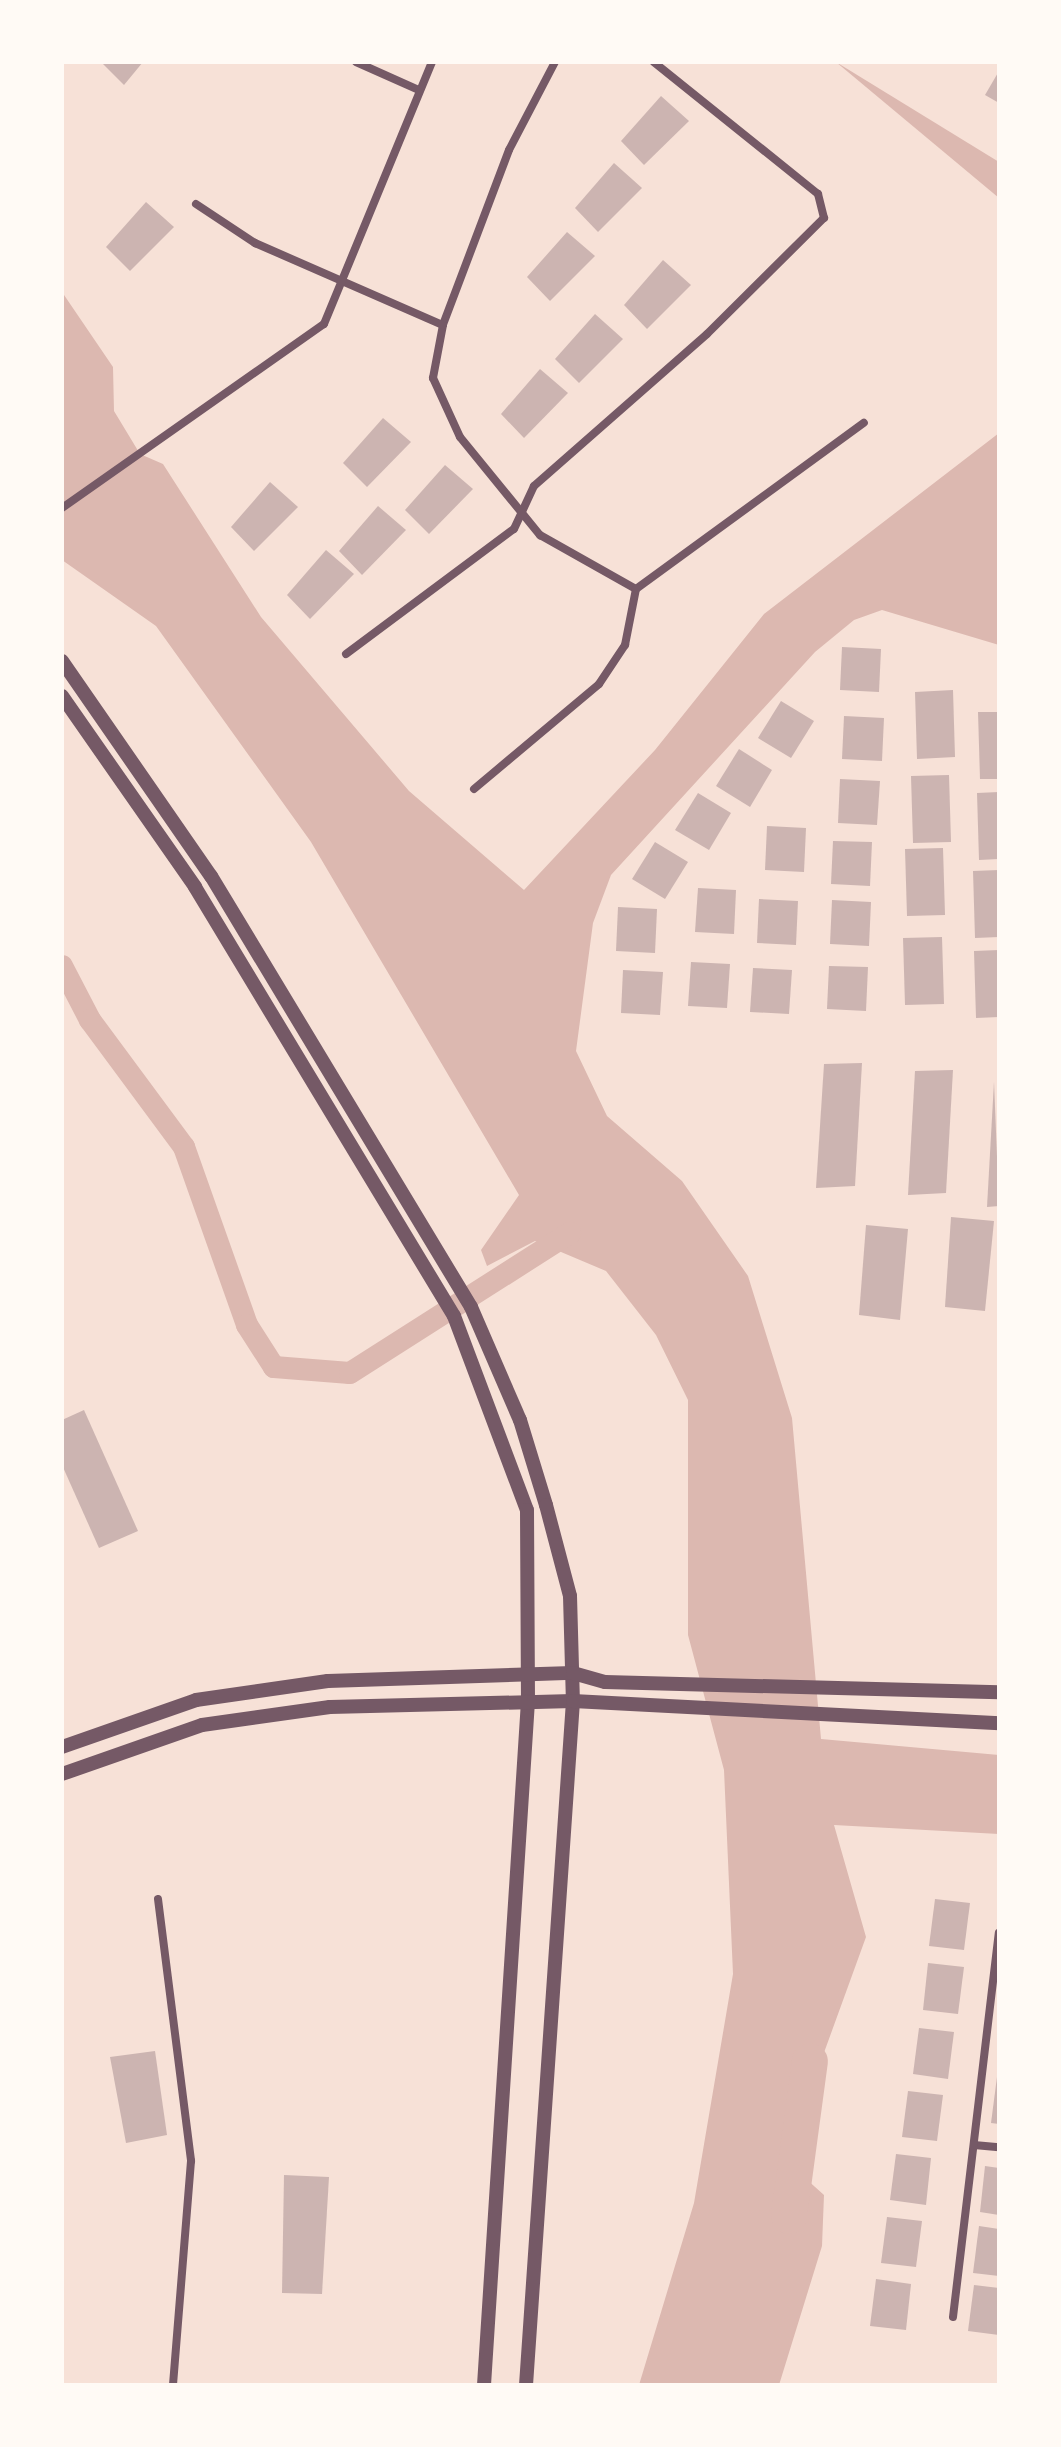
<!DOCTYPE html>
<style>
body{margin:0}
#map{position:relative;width:1061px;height:2447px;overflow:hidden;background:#f7e1d7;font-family:"Space Grotesk",sans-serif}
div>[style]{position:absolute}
.water>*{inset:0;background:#dcb8b0}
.canal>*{height:22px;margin:-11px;padding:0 11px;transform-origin:11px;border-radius:11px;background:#dcb8b0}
.river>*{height:36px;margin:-18px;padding:0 18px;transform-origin:18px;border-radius:18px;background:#dcb8b0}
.building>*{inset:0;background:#ccb4b1}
.minor>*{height:8px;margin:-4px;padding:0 4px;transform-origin:4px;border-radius:4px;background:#755966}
.tertiary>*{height:14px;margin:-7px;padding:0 7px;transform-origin:7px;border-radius:7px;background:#755966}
span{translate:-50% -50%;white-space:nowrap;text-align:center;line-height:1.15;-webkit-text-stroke:6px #fffaf5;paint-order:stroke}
.frame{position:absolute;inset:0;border:64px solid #fffaf5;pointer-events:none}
</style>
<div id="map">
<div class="water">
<div style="clip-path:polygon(836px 62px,999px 162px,999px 198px)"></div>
<div style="clip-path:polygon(62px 292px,113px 367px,114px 411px,140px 454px,163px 464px,261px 617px,409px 791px,524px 890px,655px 750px,764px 614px,999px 433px,999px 645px,882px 610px,854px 620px,815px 652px,611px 875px,593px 923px,576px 1051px,607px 1116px,682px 1181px,748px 1276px,792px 1418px,821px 1739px,999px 1755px,999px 1834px,834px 1825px,866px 1937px,785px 2160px,824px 2195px,822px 2246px,779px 2385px,639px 2385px,694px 2203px,733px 1974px,724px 1770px,688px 1635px,688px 1400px,656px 1335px,606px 1271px,535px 1241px,487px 1266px,481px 1250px,519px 1195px,311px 842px,156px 626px,62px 560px)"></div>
</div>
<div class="canal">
<div style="left:62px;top:966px;width:61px;rotate:62.6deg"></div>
<div style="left:90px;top:1020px;width:158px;rotate:53.5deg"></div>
<div style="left:184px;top:1147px;width:189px;rotate:70.5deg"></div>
<div style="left:247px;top:1325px;width:50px;rotate:57.3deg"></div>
<div style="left:274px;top:1367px;width:76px;rotate:4.5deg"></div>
<div style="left:350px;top:1373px;width:261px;rotate:-32.5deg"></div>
</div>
<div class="river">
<div style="left:789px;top:2216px;width:156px;rotate:-82.3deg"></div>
</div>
<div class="building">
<div style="clip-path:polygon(101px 62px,143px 62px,124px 85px)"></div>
<div style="clip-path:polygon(999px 71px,999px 103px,985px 95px)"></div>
<div style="clip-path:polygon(661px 96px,689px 121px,644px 165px,621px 141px)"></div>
<div style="clip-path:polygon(614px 163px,642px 188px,598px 232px,575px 208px)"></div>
<div style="clip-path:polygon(146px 202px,174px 227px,130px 271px,106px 247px)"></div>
<div style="clip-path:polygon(567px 232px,595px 256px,550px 301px,527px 277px)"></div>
<div style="clip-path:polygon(663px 260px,691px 285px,647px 329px,624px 305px)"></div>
<div style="clip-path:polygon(595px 314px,623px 339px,579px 383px,555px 359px)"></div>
<div style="clip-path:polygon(540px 369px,568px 393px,524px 438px,501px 414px)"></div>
<div style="clip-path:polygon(383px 418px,411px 442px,367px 487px,343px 463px)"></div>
<div style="clip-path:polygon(445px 465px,473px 489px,429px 534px,405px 510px)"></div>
<div style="clip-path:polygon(270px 482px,298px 507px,254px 551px,231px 527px)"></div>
<div style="clip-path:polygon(378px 506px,406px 530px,362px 575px,339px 551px)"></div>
<div style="clip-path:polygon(326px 550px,354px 574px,310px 619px,287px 595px)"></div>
<div style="clip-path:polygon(842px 647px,881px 649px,879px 692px,840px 690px)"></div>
<div style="clip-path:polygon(953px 690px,955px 757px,917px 759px,915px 692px)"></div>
<div style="clip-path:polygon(781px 701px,814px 721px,791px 758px,758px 738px)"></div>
<div style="clip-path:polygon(978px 712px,999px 712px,999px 779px,980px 779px)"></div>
<div style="clip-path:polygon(844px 716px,884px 718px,882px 761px,842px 759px)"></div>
<div style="clip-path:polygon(739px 749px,772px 770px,750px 807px,716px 786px)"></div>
<div style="clip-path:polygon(949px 775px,951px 842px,913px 843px,911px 776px)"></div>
<div style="clip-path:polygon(840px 779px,880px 781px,877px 825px,838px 823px)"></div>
<div style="clip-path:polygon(999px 792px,999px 859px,979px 860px,977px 793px)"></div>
<div style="clip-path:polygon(698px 793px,731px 813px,709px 850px,675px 830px)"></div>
<div style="clip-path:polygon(767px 826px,806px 828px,804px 872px,765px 870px)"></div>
<div style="clip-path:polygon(833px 841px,872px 842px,870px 886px,831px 884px)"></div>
<div style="clip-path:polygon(655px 842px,688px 862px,665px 899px,632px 879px)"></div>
<div style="clip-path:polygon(943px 848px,945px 915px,907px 916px,905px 849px)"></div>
<div style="clip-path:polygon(999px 870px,999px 937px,975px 938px,973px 871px)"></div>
<div style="clip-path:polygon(698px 888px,736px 890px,734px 934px,695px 932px)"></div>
<div style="clip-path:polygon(759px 899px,798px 901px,796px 945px,757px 943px)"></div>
<div style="clip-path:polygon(832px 900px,871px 902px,869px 946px,830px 944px)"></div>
<div style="clip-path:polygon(618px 907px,657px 909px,655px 953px,616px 951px)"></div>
<div style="clip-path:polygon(942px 937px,944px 1004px,905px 1005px,903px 938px)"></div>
<div style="clip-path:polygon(999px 950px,999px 1017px,976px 1018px,974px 951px)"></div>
<div style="clip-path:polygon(691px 962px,730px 964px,727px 1008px,688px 1006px)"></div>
<div style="clip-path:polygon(829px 966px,868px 967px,866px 1011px,827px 1009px)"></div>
<div style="clip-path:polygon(753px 968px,792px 970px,789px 1014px,750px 1012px)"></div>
<div style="clip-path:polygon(623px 970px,663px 972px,660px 1015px,621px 1013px)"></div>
<div style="clip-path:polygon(862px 1063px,855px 1186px,816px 1188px,824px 1064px)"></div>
<div style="clip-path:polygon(953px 1070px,946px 1193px,908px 1195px,915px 1071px)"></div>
<div style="clip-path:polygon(994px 1082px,999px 1206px,987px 1207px)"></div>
<div style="clip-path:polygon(951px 1217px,994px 1221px,985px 1311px,945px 1307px)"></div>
<div style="clip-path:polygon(866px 1225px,908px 1229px,900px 1320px,859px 1315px)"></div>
<div style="clip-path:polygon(84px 1410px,138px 1531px,99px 1548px,62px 1465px,62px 1420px)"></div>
<div style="clip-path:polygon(935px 1899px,970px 1903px,964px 1950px,929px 1946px)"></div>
<div style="clip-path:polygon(928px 1963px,964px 1967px,958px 2014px,923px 2010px)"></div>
<div style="clip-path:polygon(919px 2028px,954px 2032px,948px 2079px,913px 2074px)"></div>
<div style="clip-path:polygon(155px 2051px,167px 2135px,126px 2143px,110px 2057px)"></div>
<div style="clip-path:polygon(997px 2077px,999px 2077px,999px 2124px,991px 2123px)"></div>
<div style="clip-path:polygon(908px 2091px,943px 2095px,937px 2141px,902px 2137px)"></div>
<div style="clip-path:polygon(896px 2154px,931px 2158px,926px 2205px,890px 2200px)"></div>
<div style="clip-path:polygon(985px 2166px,999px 2168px,999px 2215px,980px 2212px)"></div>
<div style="clip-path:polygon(284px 2175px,329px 2177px,322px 2294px,282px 2293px)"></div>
<div style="clip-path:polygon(887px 2217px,922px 2221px,916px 2267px,881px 2263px)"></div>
<div style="clip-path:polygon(979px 2226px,999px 2229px,999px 2276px,973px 2273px)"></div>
<div style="clip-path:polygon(876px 2279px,911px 2284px,906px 2330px,870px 2326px)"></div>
<div style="clip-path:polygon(974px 2285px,999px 2288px,999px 2335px,968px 2331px)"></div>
</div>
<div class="minor">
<div style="left:356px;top:62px;width:69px;rotate:24deg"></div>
<div style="left:555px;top:62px;width:99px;rotate:117.6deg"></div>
<div style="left:509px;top:150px;width:187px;rotate:110.7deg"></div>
<div style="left:443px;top:325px;width:54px;rotate:100.7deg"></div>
<div style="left:433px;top:378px;width:65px;rotate:65.4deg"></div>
<div style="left:460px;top:437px;width:127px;rotate:50.8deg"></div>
<div style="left:540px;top:535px;width:110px;rotate:29.4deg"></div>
<div style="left:196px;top:204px;width:71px;rotate:33.5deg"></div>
<div style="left:255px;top:243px;width:205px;rotate:23.6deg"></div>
<div style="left:62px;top:508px;width:320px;rotate:-35.1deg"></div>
<div style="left:324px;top:324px;width:283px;rotate:-67.6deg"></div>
<div style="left:346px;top:654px;width:209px;rotate:-36.7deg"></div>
<div style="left:514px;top:529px;width:47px;rotate:-65.1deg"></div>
<div style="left:534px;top:486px;width:230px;rotate:-41.3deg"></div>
<div style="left:707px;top:334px;width:165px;rotate:-44.8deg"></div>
<div style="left:824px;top:218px;width:25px;rotate:-104deg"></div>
<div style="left:818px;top:194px;width:211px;rotate:-141.2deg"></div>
<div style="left:474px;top:789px;width:163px;rotate:-40deg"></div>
<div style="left:599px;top:684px;width:47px;rotate:-56.3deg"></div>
<div style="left:625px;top:645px;width:57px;rotate:-78.9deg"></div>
<div style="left:636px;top:589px;width:282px;rotate:-36.1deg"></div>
<div style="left:158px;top:1899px;width:264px;rotate:82.8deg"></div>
<div style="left:191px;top:2161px;width:225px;rotate:94.6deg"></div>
<div style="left:974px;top:2145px;width:25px;rotate:5deg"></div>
<div style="left:953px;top:2317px;width:387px;rotate:-83.2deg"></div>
</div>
<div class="tertiary">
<div style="left:62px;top:661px;width:262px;rotate:55.3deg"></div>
<div style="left:211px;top:876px;width:503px;rotate:58.9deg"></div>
<div style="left:471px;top:1307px;width:123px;rotate:66.6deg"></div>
<div style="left:520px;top:1420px;width:89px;rotate:73deg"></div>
<div style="left:546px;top:1505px;width:94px;rotate:75.2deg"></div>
<div style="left:570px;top:1596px;width:105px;rotate:88.4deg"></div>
<div style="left:573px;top:1701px;width:686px;rotate:93.93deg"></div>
<div style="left:62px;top:696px;width:233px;rotate:55.1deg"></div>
<div style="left:195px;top:887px;width:501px;rotate:58.88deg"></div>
<div style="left:454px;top:1316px;width:207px;rotate:69.4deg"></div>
<div style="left:527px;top:1510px;width:191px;rotate:89.7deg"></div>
<div style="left:528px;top:1701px;width:685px;rotate:93.68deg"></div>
<div style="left:62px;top:1747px;width:142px;rotate:-19.3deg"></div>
<div style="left:196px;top:1700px;width:133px;rotate:-8.2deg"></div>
<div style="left:328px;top:1681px;width:245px;rotate:-1.9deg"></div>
<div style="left:573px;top:1673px;width:33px;rotate:16deg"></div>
<div style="left:605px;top:1682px;width:394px;rotate:1.5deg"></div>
<div style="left:62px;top:1774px;width:148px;rotate:-19.3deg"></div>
<div style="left:202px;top:1725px;width:129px;rotate:-8deg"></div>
<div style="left:330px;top:1707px;width:243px;rotate:-1.4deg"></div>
<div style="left:573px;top:1701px;width:427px;rotate:3deg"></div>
</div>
<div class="frame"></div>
</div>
